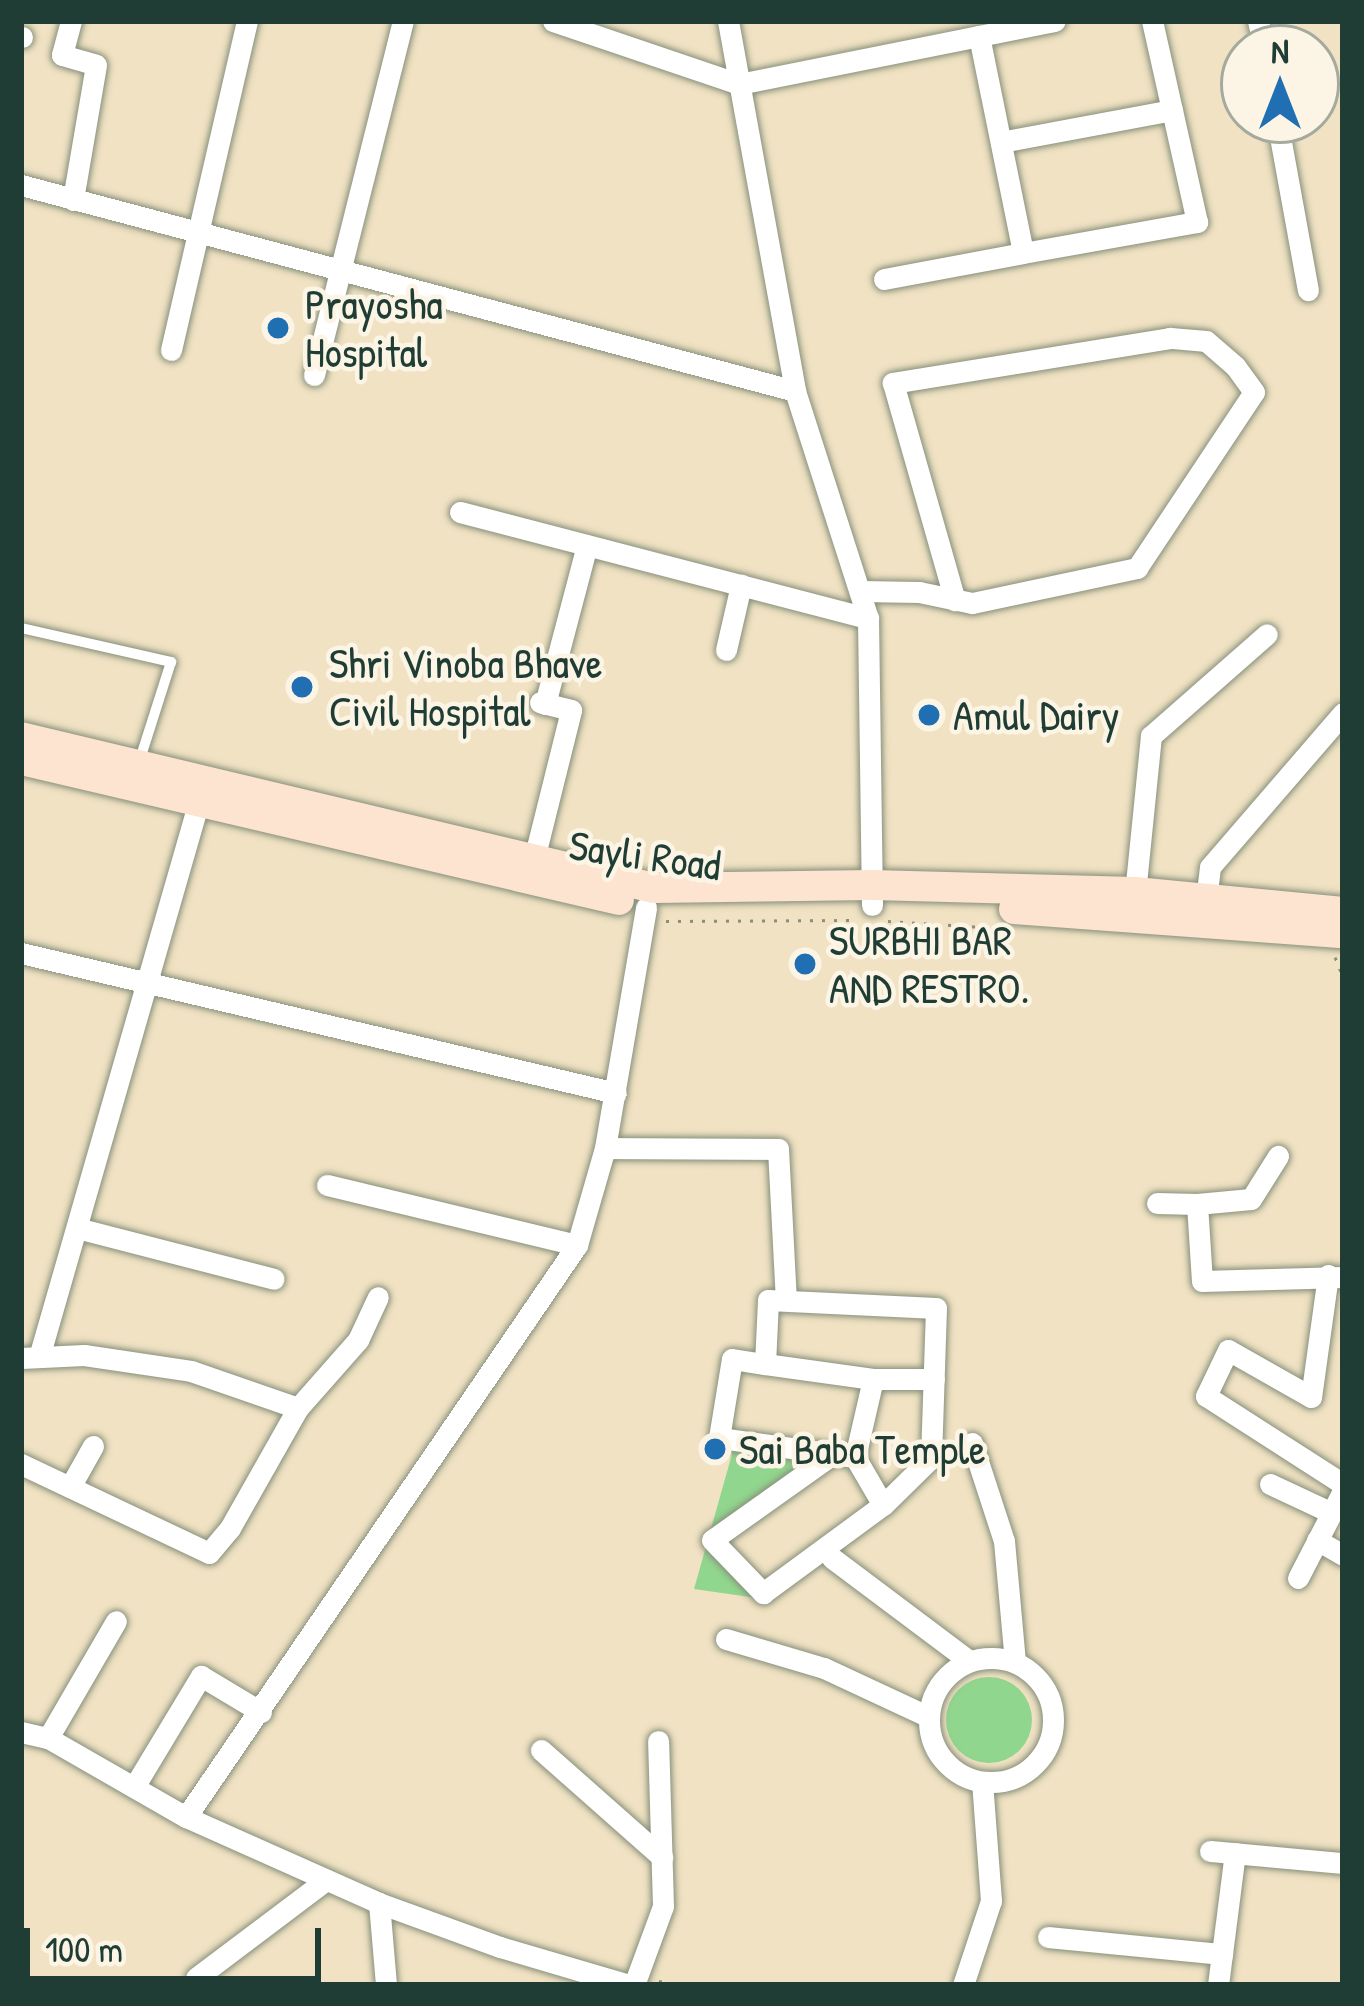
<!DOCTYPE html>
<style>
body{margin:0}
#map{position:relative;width:1364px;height:2006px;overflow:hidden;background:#f0e2c3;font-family:"Patrick Hand",sans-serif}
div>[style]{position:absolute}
.green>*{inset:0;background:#91d68e}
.round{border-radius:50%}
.path>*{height:3px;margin-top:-1.5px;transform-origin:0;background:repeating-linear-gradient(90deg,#88907c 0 3px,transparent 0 12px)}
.roads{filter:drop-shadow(0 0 3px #88907c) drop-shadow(0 0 3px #88907c)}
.lane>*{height:10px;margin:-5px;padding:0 5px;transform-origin:5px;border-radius:5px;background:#fff}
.street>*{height:21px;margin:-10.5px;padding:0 10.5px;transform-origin:10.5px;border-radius:10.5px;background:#fff}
.street>.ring{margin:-10.5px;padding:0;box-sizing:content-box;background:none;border:21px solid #fff;border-radius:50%}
.secondary>*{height:30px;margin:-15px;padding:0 15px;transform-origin:15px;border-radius:15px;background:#fde4d0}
.dots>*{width:33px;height:33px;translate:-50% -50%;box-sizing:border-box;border:6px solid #fcf5e5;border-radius:50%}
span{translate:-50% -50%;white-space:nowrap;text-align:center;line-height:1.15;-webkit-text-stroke:9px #fcf5e5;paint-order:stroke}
.poi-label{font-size:42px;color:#1f3d34}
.left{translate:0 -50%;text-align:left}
.street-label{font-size:42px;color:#1f3d34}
.frame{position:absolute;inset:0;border:24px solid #1f3d34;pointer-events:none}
.north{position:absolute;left:1220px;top:24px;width:120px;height:120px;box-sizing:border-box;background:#fcf5e5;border:3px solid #a4ab9e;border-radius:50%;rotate:0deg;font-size:33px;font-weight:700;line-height:48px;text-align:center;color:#1f3d34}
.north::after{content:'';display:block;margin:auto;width:42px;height:54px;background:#1f6fb2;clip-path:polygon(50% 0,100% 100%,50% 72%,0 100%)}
.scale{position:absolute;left:24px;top:1928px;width:297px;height:54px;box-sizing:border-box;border:6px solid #1f3d34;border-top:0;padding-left:15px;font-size:36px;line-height:42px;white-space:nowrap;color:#1f3d34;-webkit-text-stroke:9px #fcf5e5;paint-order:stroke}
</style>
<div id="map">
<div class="green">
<div style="clip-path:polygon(736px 1440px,833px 1454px,713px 1539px,764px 1599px,694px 1589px)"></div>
<div class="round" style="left:946px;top:1677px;width:86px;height:86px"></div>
</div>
<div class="path">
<div style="left:666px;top:921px;width:188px;rotate:-0.3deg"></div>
<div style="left:888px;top:921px;width:110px;rotate:3.6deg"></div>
<div style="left:1335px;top:957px;width:22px;rotate:68deg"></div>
<div style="left:659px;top:1981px;width:21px;rotate:11deg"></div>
</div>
<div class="roads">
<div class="lane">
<div style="left:21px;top:628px;width:154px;rotate:12.8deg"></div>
<div style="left:171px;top:662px;width:102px;rotate:107.7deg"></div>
</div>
<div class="street">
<div style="left:71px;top:21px;width:35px;rotate:105deg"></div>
<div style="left:62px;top:55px;width:35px;rotate:16deg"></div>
<div style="left:96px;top:65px;width:137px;rotate:99.7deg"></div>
<div style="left:553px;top:21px;width:196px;rotate:18.7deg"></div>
<div style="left:739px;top:84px;width:322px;rotate:-11.3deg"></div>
<div style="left:728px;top:21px;width:376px;rotate:79.7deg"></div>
<div style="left:795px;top:391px;width:238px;rotate:72.2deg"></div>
<div style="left:868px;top:618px;width:287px;rotate:89.2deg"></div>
<div style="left:1258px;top:21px;width:28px;rotate:77deg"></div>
<div style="left:979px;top:36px;width:221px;rotate:78.5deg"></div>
<div style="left:1023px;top:253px;width:177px;rotate:-10.1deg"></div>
<div style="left:1197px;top:222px;width:206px;rotate:-102.6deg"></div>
<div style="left:21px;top:37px;width:1px"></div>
<div style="left:1277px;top:120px;width:173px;rotate:79.7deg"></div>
<div style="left:1001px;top:142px;width:174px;rotate:-10.6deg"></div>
<div style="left:21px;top:185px;width:801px;rotate:14.9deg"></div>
<div style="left:884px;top:279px;width:141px;rotate:-10.6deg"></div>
<div style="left:171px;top:350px;width:338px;rotate:-77deg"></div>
<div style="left:314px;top:375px;width:365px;rotate:-75.9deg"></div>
<div style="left:460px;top:512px;width:422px;rotate:14.6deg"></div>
<div style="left:860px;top:591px;width:59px;rotate:1deg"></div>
<div style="left:919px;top:592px;width:54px;rotate:11.7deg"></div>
<div style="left:972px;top:603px;width:169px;rotate:-12deg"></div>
<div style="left:1137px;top:568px;width:211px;rotate:-56.4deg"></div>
<div style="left:1254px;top:392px;width:32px;rotate:-126deg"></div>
<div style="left:1235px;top:366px;width:38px;rotate:-139deg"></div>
<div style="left:1206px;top:341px;width:36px;rotate:-175deg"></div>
<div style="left:1170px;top:338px;width:281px;rotate:170.8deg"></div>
<div style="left:893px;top:383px;width:226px;rotate:74.1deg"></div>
<div style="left:726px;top:650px;width:67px;rotate:-77deg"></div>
<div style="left:545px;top:704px;width:164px;rotate:-75.2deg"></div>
<div style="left:531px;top:871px;width:166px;rotate:-76deg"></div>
<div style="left:571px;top:710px;width:32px;rotate:-166deg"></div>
<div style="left:1134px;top:903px;width:168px;rotate:-84.2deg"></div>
<div style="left:1151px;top:736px;width:154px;rotate:-41.3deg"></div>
<div style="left:1205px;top:909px;width:42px;rotate:-83.2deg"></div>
<div style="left:1210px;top:867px;width:203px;rotate:-49.2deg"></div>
<div style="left:21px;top:953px;width:611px;rotate:13.24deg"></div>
<div style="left:605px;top:1148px;width:173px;rotate:0.3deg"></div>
<div style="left:778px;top:1149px;width:151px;rotate:87deg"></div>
<div style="left:327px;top:1185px;width:257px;rotate:13.5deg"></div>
<div style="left:1157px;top:1203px;width:40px;rotate:1.4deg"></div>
<div style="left:1197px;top:1204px;width:77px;rotate:86.3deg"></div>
<div style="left:1202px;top:1281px;width:141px;rotate:-1.6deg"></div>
<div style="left:1197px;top:1204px;width:54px;rotate:-5.3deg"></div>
<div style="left:1251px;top:1199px;width:51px;rotate:-57.9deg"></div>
<div style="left:77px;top:1228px;width:203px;rotate:14.5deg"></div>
<div style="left:1328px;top:1275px;width:123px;rotate:97.9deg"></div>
<div style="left:1311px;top:1397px;width:95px;rotate:-150.5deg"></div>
<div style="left:1228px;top:1350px;width:51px;rotate:115.6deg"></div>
<div style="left:1206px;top:1396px;width:163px;rotate:32.7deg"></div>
<div style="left:39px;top:1357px;width:579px;rotate:-73.95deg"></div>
<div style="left:21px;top:1358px;width:63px;rotate:-2.7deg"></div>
<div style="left:84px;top:1355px;width:108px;rotate:8.5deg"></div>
<div style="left:191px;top:1371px;width:113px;rotate:19.1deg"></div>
<div style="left:298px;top:1408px;width:91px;rotate:-48.6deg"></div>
<div style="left:358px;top:1340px;width:47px;rotate:-65.1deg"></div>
<div style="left:765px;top:1364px;width:109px;rotate:7.9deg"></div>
<div style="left:873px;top:1379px;width:61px"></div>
<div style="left:972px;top:1443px;width:103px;rotate:71.9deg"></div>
<div style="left:1004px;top:1541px;width:122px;rotate:84.8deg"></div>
<div style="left:833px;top:1454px;width:148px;rotate:144.6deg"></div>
<div style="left:712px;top:1540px;width:74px;rotate:46.1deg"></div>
<div style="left:763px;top:1593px;width:149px;rotate:-36.3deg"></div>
<div style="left:855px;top:1457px;width:137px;rotate:-172deg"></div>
<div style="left:719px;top:1438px;width:80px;rotate:-80.7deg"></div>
<div style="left:732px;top:1359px;width:33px;rotate:9deg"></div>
<div style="left:765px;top:1364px;width:64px;rotate:-87.3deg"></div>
<div style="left:768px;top:1300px;width:168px;rotate:2.7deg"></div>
<div style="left:936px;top:1308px;width:150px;rotate:91.9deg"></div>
<div style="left:931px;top:1458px;width:67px;rotate:135.6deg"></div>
<div style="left:883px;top:1505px;width:56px;rotate:-120.3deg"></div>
<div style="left:855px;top:1457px;width:80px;rotate:-77deg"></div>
<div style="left:21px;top:1464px;width:208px;rotate:25.3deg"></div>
<div style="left:209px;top:1553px;width:33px;rotate:-50deg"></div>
<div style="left:230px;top:1528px;width:138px;rotate:-60.5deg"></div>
<div style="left:1270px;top:1484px;width:66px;rotate:25deg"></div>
<div style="left:70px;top:1487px;width:47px;rotate:-60.7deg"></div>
<div style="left:1317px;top:1540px;width:30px;rotate:30deg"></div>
<div style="left:832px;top:1558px;width:171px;rotate:36.9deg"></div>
<div style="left:1298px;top:1578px;width:98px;rotate:-62.7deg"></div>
<div style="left:726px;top:1639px;width:102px;rotate:16.5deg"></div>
<div style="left:824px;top:1668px;width:116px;rotate:25deg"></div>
<div class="ring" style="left:929px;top:1658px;width:103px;height:103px"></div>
<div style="left:21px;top:1732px;width:28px;rotate:13deg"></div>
<div style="left:48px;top:1738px;width:159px;rotate:29.8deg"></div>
<div style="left:186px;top:1817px;width:693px;rotate:-55.64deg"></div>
<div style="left:577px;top:1245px;width:101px;rotate:-73.9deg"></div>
<div style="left:605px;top:1148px;width:244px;rotate:-80.3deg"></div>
<div style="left:48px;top:1738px;width:135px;rotate:-59.8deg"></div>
<div style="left:541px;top:1750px;width:162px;rotate:41.5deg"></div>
<div style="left:134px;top:1787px;width:130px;rotate:-58.9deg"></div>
<div style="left:201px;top:1676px;width:70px;rotate:31deg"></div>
<div style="left:186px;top:1817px;width:211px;rotate:24deg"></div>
<div style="left:379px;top:1903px;width:129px;rotate:20deg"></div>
<div style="left:500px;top:1947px;width:134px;rotate:16.4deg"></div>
<div style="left:1210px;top:1851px;width:134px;rotate:5.2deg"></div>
<div style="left:379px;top:1903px;width:82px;rotate:85.1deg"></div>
<div style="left:1048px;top:1937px;width:175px;rotate:5.6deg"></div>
<div style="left:196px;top:1978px;width:163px;rotate:-37deg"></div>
<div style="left:634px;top:1985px;width:84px;rotate:-69.8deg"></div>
<div style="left:663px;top:1906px;width:165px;rotate:-91.7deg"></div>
<div style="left:963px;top:1985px;width:89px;rotate:-71.6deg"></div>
<div style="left:991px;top:1901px;width:119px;rotate:-94.3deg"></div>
<div style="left:1218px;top:1985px;width:133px;rotate:-82.7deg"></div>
</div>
<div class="secondary">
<div style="left:21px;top:737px;width:651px;rotate:13.42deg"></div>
<div style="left:654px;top:888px;width:218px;rotate:-0.8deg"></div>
<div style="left:872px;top:885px;width:263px;rotate:1.5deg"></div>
<div style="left:1135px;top:892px;width:209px;rotate:5.5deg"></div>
<div style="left:21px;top:760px;width:614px;rotate:13.18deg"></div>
<div style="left:1014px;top:909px;width:330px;rotate:4.2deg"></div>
</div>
</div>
<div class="dots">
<div style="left:278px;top:328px;background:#1f6fb2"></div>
<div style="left:302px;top:687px;background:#1f6fb2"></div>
<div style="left:929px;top:715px;background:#1f6fb2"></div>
<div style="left:805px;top:964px;background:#1f6fb2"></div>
<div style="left:715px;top:1449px;background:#1f6fb2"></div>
</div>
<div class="poi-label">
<span class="left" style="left:305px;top:328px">Prayosha<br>Hospital</span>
<span class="left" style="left:329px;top:687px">Shri Vinoba Bhave<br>Civil Hospital</span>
<span class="left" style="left:953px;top:715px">Amul Dairy</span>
<span class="left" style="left:829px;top:964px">SURBHI BAR<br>AND RESTRO.</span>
<span class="left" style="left:739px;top:1449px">Sai Baba Temple</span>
</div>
<div class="street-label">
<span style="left:645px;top:855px;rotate:8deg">Sayli Road</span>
</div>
<div class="frame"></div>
<div class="north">N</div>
<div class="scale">100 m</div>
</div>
